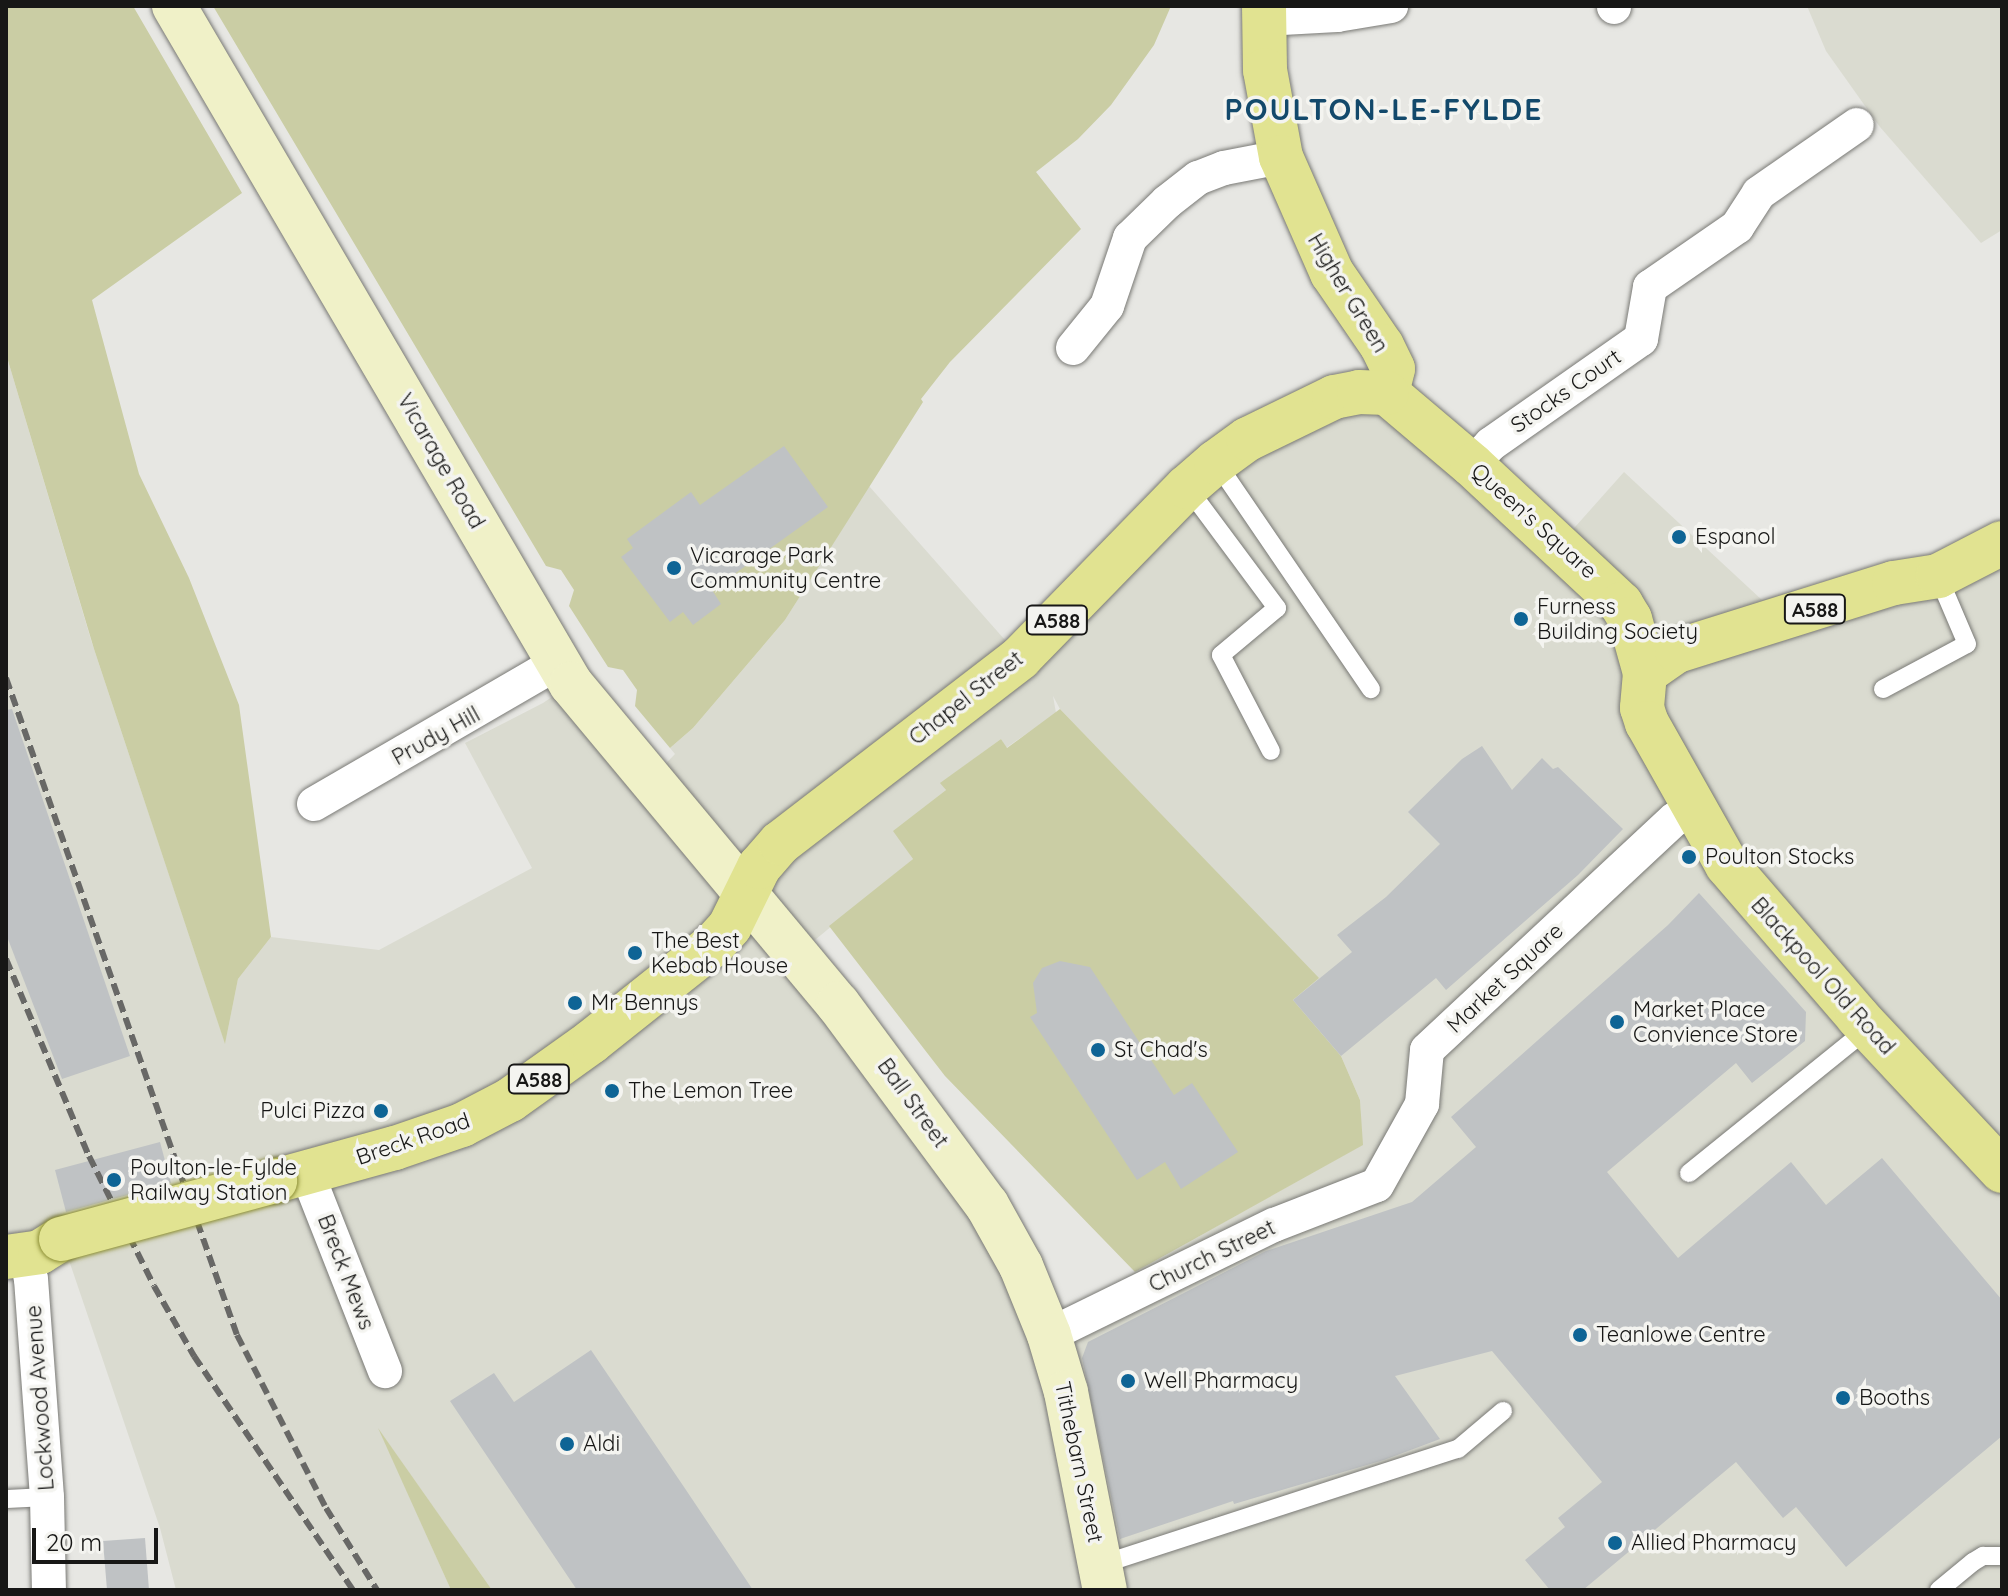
<!DOCTYPE html>
<style>
body{margin:0}
#map{position:relative;width:2008px;height:1596px;overflow:hidden;background:#e7e7e3;font-family:Quicksand,sans-serif}
div>[style]{position:absolute}
.built>*{inset:0;background:#dadbd0}
.green>*{inset:0;background:#cacda4}
.building>*{inset:0;background:#bfc2c4}
.roads{filter:drop-shadow(0 0 2px #797975) drop-shadow(0 0 2px #797975)}
.lane>*{height:18px;margin:-9px;padding:0 9px;transform-origin:9px;border-radius:9px;background:#fff}
.street>*{height:34px;margin:-17px;padding:0 17px;transform-origin:17px;border-radius:17px;background:#fff}
.secondary>*{height:44px;margin:-22px;padding:0 22px;transform-origin:22px;border-radius:22px;background:#f0f1c8}
.primary>*{height:44px;margin:-22px;padding:0 22px;transform-origin:22px;border-radius:22px;background:#e1e391}
.rail>*{height:6px;margin-top:-3px;transform-origin:0;background:repeating-linear-gradient(90deg,#686866 0 12px,transparent 0 18px)}
.bridges{filter:drop-shadow(0 0 2px #8d8f36) drop-shadow(0 0 2px #8d8f36)}
.primary-bridge>*{height:44px;margin:-22px;padding:0 22px;transform-origin:22px;border-radius:22px;background:#e1e391}
.dots>*{width:22px;height:22px;translate:-50% -50%;box-sizing:border-box;border:4px solid #f4f4f0;border-radius:50%}
span{translate:-50% -50%;white-space:nowrap;text-align:center;line-height:1.15;-webkit-text-stroke:7px #f4f4f0;paint-order:stroke}
.shield-label span{padding:2px 6px;background:#f4f4f0;border:2px solid;border-radius:6px;-webkit-text-stroke-width:0}
.shield-label{font-size:20px;color:#171716;font-weight:700}
.street-label{font-size:22px;color:#171716}
.poi-label{font-size:22px;color:#171716}
.left{translate:0 -50%;text-align:left}
.right{translate:-100% -50%;text-align:right}
.district-label{font-size:30px;color:#13496b;font-weight:700;letter-spacing:2px}
.frame{position:absolute;inset:0;border:8px solid #171716;pointer-events:none}
.scale{position:absolute;left:32px;top:1528px;width:126px;height:36px;box-sizing:border-box;border:4px solid #171716;border-top:0;padding-left:10px;font-size:24px;line-height:28px;white-space:nowrap;color:#171716;-webkit-text-stroke:6px #f4f4f0;paint-order:stroke}
</style>
<div id="map">
<div class="built">
<div style="clip-path:polygon(1807px 6px,2002px 6px,2002px 230px,1981px 243px,1880px 127px,1826px 51px)"></div>
<div style="clip-path:polygon(evenodd,6px 354px,91px 640px,225px 1043px,238px 979px,271px 937px,379px 950px,532px 868px,465px 743px,543px 703px,571px 684px,650px 780px,675px 754px,670px 748px,693px 728px,785px 620px,869px 486px,1020px 657px,1187px 487px,1359px 392px,1559px 545px,1624px 472px,1762px 600px,1793px 591px,1803px 613px,2002px 543px,2002px 1590px,492px 1590px,381px 1433px,451px 1590px,176px 1590px,160px 1528px,59px 1231px,6px 1236px,6px 354px,1053px 696px,1060px 709px,1318px 978px,1293px 1000px,1341px 1056px,1360px 1100px,1362px 1145px,1135px 1272px,1050px 1335px,798px 954px,913px 859px,894px 831px,946px 790px,941px 783px,1001px 739px,1006px 748px,1056px 713px,1053px 696px)"></div>
</div>
<div class="green">
<div style="clip-path:polygon(6px 6px,133px 6px,242px 193px,92px 300px,139px 474px,189px 578px,239px 705px,271px 937px,238px 979px,225px 1044px,94px 649px,6px 354px)"></div>
<div style="clip-path:polygon(213px 6px,1171px 6px,1154px 45px,1111px 105px,1078px 139px,1036px 172px,1081px 229px,950px 362px,921px 399px,923px 402px,785px 620px,693px 728px,670px 748px,635px 706px,637px 690px,623px 670px,608px 667px,569px 606px,574px 590px,561px 570px,546px 566px)"></div>
<div style="clip-path:polygon(1060px 709px,1319px 978px,1293px 1000px,1341px 1056px,1360px 1100px,1363px 1145px,1135px 1272px,945px 1076px,829px 926px,913px 859px,893px 831px,946px 790px,940px 783px,1001px 739px,1007px 748px)"></div>
<div style="clip-path:polygon(378px 1428px,492px 1590px,451px 1590px)"></div>
</div>
<div class="building">
<div style="clip-path:polygon(784px 446px,828px 507px,712px 590px,721px 604px,693px 625px,683px 612px,670px 622px,621px 557px,633px 548px,627px 539px,691px 492px,700px 505px)"></div>
<div style="clip-path:polygon(12px 709px,130px 1056px,62px 1079px,6px 934px,6px 710px)"></div>
<div style="clip-path:polygon(1482px 746px,1512px 790px,1542px 758px,1553px 769px,1558px 767px,1623px 829px,1578px 875px,1446px 990px,1436px 978px,1341px 1056px,1293px 1000px,1352px 952px,1337px 935px,1386px 897px,1440px 844px,1408px 812px,1462px 759px)"></div>
<div style="clip-path:polygon(1699px 893px,1806px 1012px,1805px 1041px,1752px 1083px,1736px 1063px,1607px 1172px,1678px 1258px,1791px 1162px,1826px 1205px,1882px 1158px,2002px 1300px,2002px 1436px,1846px 1567px,1796px 1507px,1783px 1518px,1736px 1462px,1583px 1590px,1550px 1590px,1525px 1560px,1565px 1527px,1558px 1518px,1602px 1482px,1492px 1351px,1395px 1376px,1440px 1439px,1384px 1460px,1234px 1504px,1233px 1501px,1120px 1539px,1082px 1358px,1088px 1342px,1266px 1251px,1412px 1202px,1476px 1147px,1451px 1117px,1668px 925px)"></div>
<div style="clip-path:polygon(1060px 961px,1090px 967px,1174px 1095px,1192px 1083px,1238px 1152px,1181px 1189px,1165px 1162px,1137px 1180px,1030px 1017px,1037px 1013px,1033px 983px,1042px 968px)"></div>
<div style="clip-path:polygon(160px 1142px,171px 1183px,66px 1212px,55px 1170px)"></div>
<div style="clip-path:polygon(591px 1350px,684px 1487px,753px 1590px,577px 1590px,450px 1401px,494px 1373px,514px 1402px)"></div>
<div style="clip-path:polygon(145px 1538px,149px 1590px,107px 1590px,103px 1541px)"></div>
</div>
<div class="roads">
<div class="lane">
<div style="left:1216px;top:462px;width:275px;rotate:55.7deg"></div>
<div style="left:1187px;top:487px;width:151px;rotate:53.4deg"></div>
<div style="left:1277px;top:608px;width:73px;rotate:140deg"></div>
<div style="left:1221px;top:655px;width:108px;rotate:62.5deg"></div>
<div style="left:1883px;top:689px;width:95px;rotate:-28.2deg"></div>
<div style="left:1967px;top:644px;width:74px;rotate:-113.1deg"></div>
<div style="left:1689px;top:1173px;width:231px;rotate:-38.9deg"></div>
<div style="left:6px;top:1499px;width:41px;rotate:-2.8deg"></div>
<div style="left:1100px;top:1565px;width:376px;rotate:-18deg"></div>
<div style="left:1458px;top:1449px;width:59px;rotate:-40.2deg"></div>
<div style="left:1939px;top:1590px;width:44px;rotate:-39.5deg"></div>
<div style="left:1973px;top:1562px;width:12px;rotate:-31deg"></div>
<div style="left:1983px;top:1556px;width:19px"></div>
</div>
<div class="street">
<div style="left:1614px;top:6px;width:1px;rotate:90deg"></div>
<div style="left:1264px;top:19px;width:73px;rotate:-3.1deg"></div>
<div style="left:1337px;top:15px;width:55px;rotate:-9.5deg"></div>
<div style="left:1073px;top:348px;width:54px;rotate:-51deg"></div>
<div style="left:1107px;top:306px;width:72px;rotate:-71.3deg"></div>
<div style="left:1130px;top:238px;width:52px;rotate:-44.2deg"></div>
<div style="left:1167px;top:202px;width:39px;rotate:-38deg"></div>
<div style="left:1198px;top:178px;width:28px;rotate:-21deg"></div>
<div style="left:1224px;top:168px;width:58px;rotate:-10.9deg"></div>
<div style="left:1472px;top:465px;width:28px;rotate:-48deg"></div>
<div style="left:1491px;top:444px;width:183px;rotate:-35deg"></div>
<div style="left:1641px;top:339px;width:53px;rotate:-80.2deg"></div>
<div style="left:1650px;top:287px;width:106px;rotate:-34.6deg"></div>
<div style="left:1737px;top:227px;width:40px;rotate:-57.1deg"></div>
<div style="left:1759px;top:193px;width:119px;rotate:-34.8deg"></div>
<div style="left:314px;top:804px;width:281px;rotate:-30.1deg"></div>
<div style="left:307px;top:1173px;width:213px;rotate:68.5deg"></div>
<div style="left:26px;top:1254px;width:25px;rotate:79deg"></div>
<div style="left:31px;top:1279px;width:219px;rotate:85.8deg"></div>
<div style="left:47px;top:1497px;width:93px;rotate:88.8deg"></div>
<div style="left:1049px;top:1335px;width:250px;rotate:-26.1deg"></div>
<div style="left:1274px;top:1225px;width:110px;rotate:-21.2deg"></div>
<div style="left:1377px;top:1185px;width:93px;rotate:-60.9deg"></div>
<div style="left:1422px;top:1104px;width:54px;rotate:-84.7deg"></div>
<div style="left:1427px;top:1050px;width:339px;rotate:-43deg"></div>
<div style="left:1675px;top:819px;width:21px;rotate:-29deg"></div>
</div>
<div class="secondary">
<div style="left:174px;top:6px;width:786px;rotate:59.65deg"></div>
<div style="left:571px;top:684px;width:417px;rotate:50.2deg"></div>
<div style="left:838px;top:1004px;width:250px;rotate:53.5deg"></div>
<div style="left:987px;top:1205px;width:70px;rotate:60.9deg"></div>
<div style="left:1021px;top:1266px;width:74px;rotate:67.9deg"></div>
<div style="left:1049px;top:1335px;width:59px;rotate:73.4deg"></div>
<div style="left:1066px;top:1392px;width:202px;rotate:78.9deg"></div>
</div>
<div class="primary">
<div style="left:1264px;top:6px;width:64px;rotate:89.1deg"></div>
<div style="left:1265px;top:70px;width:88px;rotate:79.6deg"></div>
<div style="left:1281px;top:157px;width:127px;rotate:66.3deg"></div>
<div style="left:1332px;top:273px;width:88px;rotate:55.6deg"></div>
<div style="left:1382px;top:346px;width:25px;rotate:64deg"></div>
<div style="left:1393px;top:369px;width:25px;rotate:104deg"></div>
<div style="left:1387px;top:393px;width:111px;rotate:40.3deg"></div>
<div style="left:1472px;top:465px;width:204px;rotate:43deg"></div>
<div style="left:1621px;top:604px;width:17px;rotate:59deg"></div>
<div style="left:1630px;top:619px;width:56px;rotate:74.5deg"></div>
<div style="left:1645px;top:673px;width:35px;rotate:95deg"></div>
<div style="left:1642px;top:708px;width:16px;rotate:72deg"></div>
<div style="left:1647px;top:723px;width:163px;rotate:60.6deg"></div>
<div style="left:1727px;top:865px;width:201px;rotate:49.2deg"></div>
<div style="left:1858px;top:1017px;width:211px;rotate:46.9deg"></div>
<div style="left:1645px;top:673px;width:39px;rotate:-35deg"></div>
<div style="left:1677px;top:651px;width:227px;rotate:-17.4deg"></div>
<div style="left:1894px;top:583px;width:45px;rotate:-9deg"></div>
<div style="left:1938px;top:576px;width:72px;rotate:-27.3deg"></div>
<div style="left:275px;top:1181px;width:124px;rotate:-15.4deg"></div>
<div style="left:395px;top:1148px;width:71px;rotate:-18.9deg"></div>
<div style="left:462px;top:1125px;width:54px;rotate:-27.5deg"></div>
<div style="left:510px;top:1100px;width:100px;rotate:-35.6deg"></div>
<div style="left:591px;top:1042px;width:157px;rotate:-38.5deg"></div>
<div style="left:714px;top:944px;width:24px;rotate:-48deg"></div>
<div style="left:730px;top:926px;width:66px;rotate:-63.8deg"></div>
<div style="left:759px;top:867px;width:32px;rotate:-49deg"></div>
<div style="left:780px;top:843px;width:303px;rotate:-37.6deg"></div>
<div style="left:1020px;top:658px;width:239px;rotate:-45.7deg"></div>
<div style="left:1187px;top:487px;width:38px;rotate:-41deg"></div>
<div style="left:1216px;top:462px;width:39px;rotate:-36deg"></div>
<div style="left:1248px;top:439px;width:96px;rotate:-26deg"></div>
<div style="left:1334px;top:397px;width:25px;rotate:-11deg"></div>
<div style="left:1359px;top:392px;width:28px;rotate:2deg"></div>
<div style="left:6px;top:1257px;width:34px;rotate:-8deg"></div>
<div style="left:40px;top:1252px;width:25px;rotate:-32deg"></div>
</div>
</div>
<div class="rail">
<div style="left:6px;top:678px;width:696px;rotate:70.63deg"></div>
<div style="left:237px;top:1335px;width:195px;rotate:62.8deg"></div>
<div style="left:326px;top:1508px;width:97px;rotate:58.1deg"></div>
<div style="left:6px;top:959px;width:214px;rotate:67.2deg"></div>
<div style="left:89px;top:1156px;width:145px;rotate:63.4deg"></div>
<div style="left:154px;top:1286px;width:81px;rotate:60.3deg"></div>
<div style="left:194px;top:1356px;width:283px;rotate:55.8deg"></div>
</div>
<div class="bridges">
<div class="primary-bridge">
<div style="left:61px;top:1239px;width:222px;rotate:-15.2deg"></div>
</div>
</div>
<div class="dots">
<div style="left:1679px;top:537px;background:#0e6495"></div>
<div style="left:674px;top:568px;background:#0e6495"></div>
<div style="left:1521px;top:619px;background:#0e6495"></div>
<div style="left:1689px;top:857px;background:#0e6495"></div>
<div style="left:635px;top:953px;background:#0e6495"></div>
<div style="left:575px;top:1003px;background:#0e6495"></div>
<div style="left:1617px;top:1022px;background:#0e6495"></div>
<div style="left:1098px;top:1050px;background:#0e6495"></div>
<div style="left:612px;top:1091px;background:#0e6495"></div>
<div style="left:381px;top:1111px;background:#0e6495"></div>
<div style="left:114px;top:1180px;background:#0e6495"></div>
<div style="left:1580px;top:1335px;background:#0e6495"></div>
<div style="left:1128px;top:1381px;background:#0e6495"></div>
<div style="left:1843px;top:1398px;background:#0e6495"></div>
<div style="left:567px;top:1444px;background:#0e6495"></div>
<div style="left:1615px;top:1543px;background:#0e6495"></div>
</div>
<div class="shield-label">
<span style="left:1815px;top:609px">A588</span>
<span style="left:1057px;top:620px">A588</span>
<span style="left:539px;top:1079px">A588</span>
</div>
<div class="street-label">
<span style="left:1348px;top:293px;rotate:59deg">Higher Green</span>
<span style="left:1566px;top:391px;rotate:-35deg">Stocks Court</span>
<span style="left:441px;top:461px;rotate:60deg">Vicarage Road</span>
<span style="left:1534px;top:521px;rotate:42deg">Queen's Square</span>
<span style="left:966px;top:698px;rotate:-38deg">Chapel Street</span>
<span style="left:436px;top:736px;rotate:-29deg">Prudy Hill</span>
<span style="left:1823px;top:976px;rotate:48deg">Blackpool Old Road</span>
<span style="left:1505px;top:978px;rotate:-43deg">Market Square</span>
<span style="left:913px;top:1103px;rotate:54deg">Ball Street</span>
<span style="left:413px;top:1139px;rotate:-19deg">Breck Road</span>
<span style="left:1212px;top:1256px;rotate:-26deg">Church Street</span>
<span style="left:346px;top:1272px;rotate:69deg">Breck Mews</span>
<span style="left:40px;top:1398px;rotate:-94deg">Lockwood Avenue</span>
<span style="left:1079px;top:1462px;rotate:78deg">Tithebarn Street</span>
</div>
<div class="poi-label">
<span class="left" style="left:1695px;top:537px">Espanol</span>
<span class="left" style="left:690px;top:568px">Vicarage Park<br>Community Centre</span>
<span class="left" style="left:1537px;top:619px">Furness<br>Building Society</span>
<span class="left" style="left:1705px;top:857px">Poulton Stocks</span>
<span class="left" style="left:651px;top:953px">The Best<br>Kebab House</span>
<span class="left" style="left:591px;top:1003px">Mr Bennys</span>
<span class="left" style="left:1633px;top:1022px">Market Place<br>Convience Store</span>
<span class="left" style="left:1114px;top:1050px">St Chad's</span>
<span class="left" style="left:628px;top:1091px">The Lemon Tree</span>
<span class="right" style="left:365px;top:1111px">Pulci Pizza</span>
<span class="left" style="left:130px;top:1180px">Poulton-le-Fylde<br>Railway Station</span>
<span class="left" style="left:1596px;top:1335px">Teanlowe Centre</span>
<span class="left" style="left:1144px;top:1381px">Well Pharmacy</span>
<span class="left" style="left:1859px;top:1398px">Booths</span>
<span class="left" style="left:583px;top:1444px">Aldi</span>
<span class="left" style="left:1631px;top:1543px">Allied Pharmacy</span>
</div>
<div class="district-label">
<span style="left:1384px;top:109px">POULTON-LE-FYLDE</span>
</div>
<div class="frame"></div>
<div class="scale">20 m</div>
</div>
